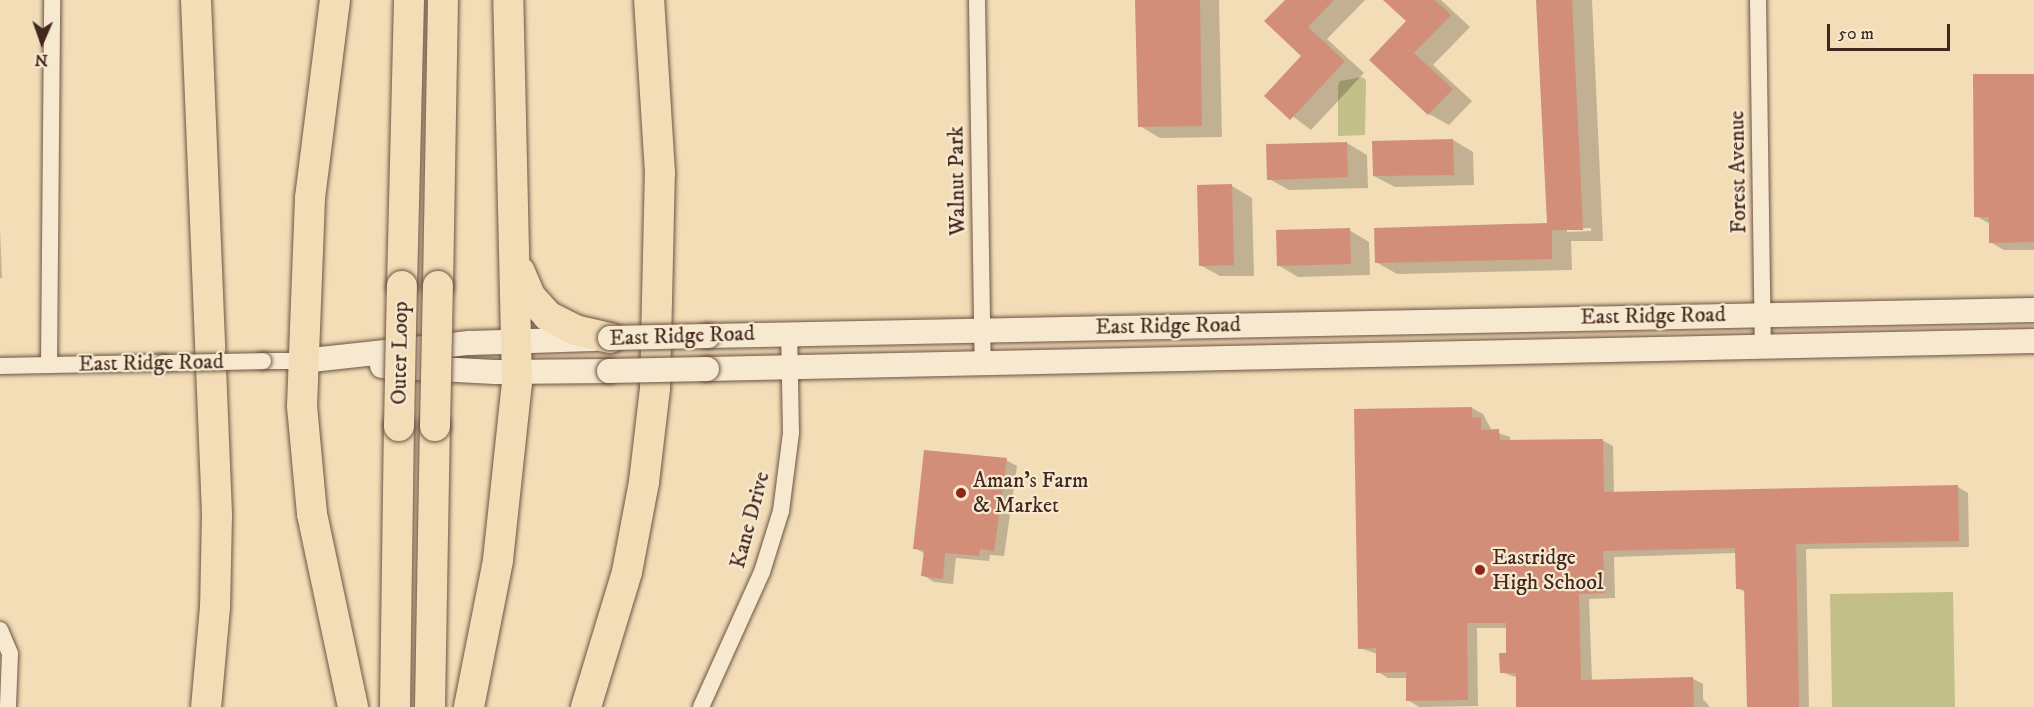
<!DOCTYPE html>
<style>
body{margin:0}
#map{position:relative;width:2034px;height:707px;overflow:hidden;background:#f2ddb7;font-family:"IM FELL DW Pica",serif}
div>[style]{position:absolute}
.green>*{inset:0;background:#c2bf89}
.shadow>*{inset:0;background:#0003}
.building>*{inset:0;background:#d28e78}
.roads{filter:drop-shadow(0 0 2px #6d5444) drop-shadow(0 0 2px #6d5444)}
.minor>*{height:16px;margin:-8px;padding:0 8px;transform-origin:8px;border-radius:8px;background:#f7e9d0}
.secondary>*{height:24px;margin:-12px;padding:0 12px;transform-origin:12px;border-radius:12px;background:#f7e9d0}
.motorway>*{height:30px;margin:-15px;padding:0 15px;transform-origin:15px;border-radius:15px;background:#f2ddb7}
.bridges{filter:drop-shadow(0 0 2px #6d5444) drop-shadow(0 0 2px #6d5444)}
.minor-bridge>*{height:16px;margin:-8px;padding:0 8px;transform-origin:8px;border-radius:8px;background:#f7e9d0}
.secondary-bridge>*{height:24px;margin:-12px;padding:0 12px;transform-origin:12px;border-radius:12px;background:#f7e9d0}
.motorway-bridge>*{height:30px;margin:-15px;padding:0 15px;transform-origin:15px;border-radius:15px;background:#f2ddb7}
.dots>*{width:16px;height:16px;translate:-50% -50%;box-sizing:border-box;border:3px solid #f7e9d0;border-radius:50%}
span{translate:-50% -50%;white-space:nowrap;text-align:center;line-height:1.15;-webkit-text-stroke:4.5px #f7e9d0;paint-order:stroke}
.street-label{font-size:22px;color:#41271d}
.poi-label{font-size:22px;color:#41271d}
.left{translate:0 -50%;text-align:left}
.north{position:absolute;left:12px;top:12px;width:60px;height:60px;-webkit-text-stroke:4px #f7e9d0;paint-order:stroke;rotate:182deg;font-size:16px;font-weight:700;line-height:24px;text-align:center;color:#41271d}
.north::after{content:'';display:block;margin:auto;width:21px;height:27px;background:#41271d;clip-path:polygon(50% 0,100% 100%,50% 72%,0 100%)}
.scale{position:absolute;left:1827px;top:24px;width:123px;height:27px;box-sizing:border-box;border:3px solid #41271d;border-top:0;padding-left:8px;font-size:18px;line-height:21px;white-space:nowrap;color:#41271d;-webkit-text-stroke:4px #f7e9d0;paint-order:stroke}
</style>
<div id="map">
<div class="green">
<div style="clip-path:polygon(1362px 77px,1366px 80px,1365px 135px,1338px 136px,1338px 86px,1340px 81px)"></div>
<div style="clip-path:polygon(1953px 592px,1955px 707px,1832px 707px,1830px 594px)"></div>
</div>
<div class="shadow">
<div style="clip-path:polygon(1137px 0,1219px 0,1222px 137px,1160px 138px,1140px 126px)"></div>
<div style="clip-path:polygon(1287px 0,1365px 0,1327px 39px,1364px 73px,1311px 130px,1266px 96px,1303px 56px)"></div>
<div style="clip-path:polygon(1385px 0,1441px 0,1470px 27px,1433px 65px,1472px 101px,1449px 125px,1429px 114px,1371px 60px,1408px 21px)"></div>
<div style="clip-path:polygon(evenodd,1537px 0,1592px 0,1603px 241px,1571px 241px,1572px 270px,1397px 274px,1376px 262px,1549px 225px,1537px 0,1591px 228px,1591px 231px,1567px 232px,1567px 229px,1591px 228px)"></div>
<div style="clip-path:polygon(2034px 75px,2034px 250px,2004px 250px,1990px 242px,1990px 224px,1976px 216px)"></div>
<div style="clip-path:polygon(1453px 140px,1473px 152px,1474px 185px,1395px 187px,1374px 176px)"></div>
<div style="clip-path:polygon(1347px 143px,1367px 155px,1368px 188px,1289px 190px,1269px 179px)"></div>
<div style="clip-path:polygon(1232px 186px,1252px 198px,1254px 276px,1220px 276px,1200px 265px,1198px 187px)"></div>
<div style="clip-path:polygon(0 228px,2px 278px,0 278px)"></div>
<div style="clip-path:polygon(1349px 230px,1369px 242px,1370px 275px,1298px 277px,1278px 265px)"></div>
<div style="clip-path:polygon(1472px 408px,1483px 414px,1492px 431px,1510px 437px,1510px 442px,1602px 440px,1613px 446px,1614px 493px,1958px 487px,1968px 493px,1969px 547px,1806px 549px,1809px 707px,1749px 707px,1745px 592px,1737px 588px,1736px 553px,1614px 557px,1615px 598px,1589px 599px,1592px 681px,1692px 678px,1703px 684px,1703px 699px,1710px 707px,1518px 707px,1518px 678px,1501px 672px,1508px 655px,1508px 628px,1477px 628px,1478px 706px,1419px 707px,1408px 700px,1408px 678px,1388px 678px,1378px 672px,1377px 654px,1360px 648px,1356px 410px)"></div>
<div style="clip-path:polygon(1006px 460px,1017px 466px,1004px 556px,990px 555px,989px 561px,956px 558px,953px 584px,934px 582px,923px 575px,925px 554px,915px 548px)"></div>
</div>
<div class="building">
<div style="clip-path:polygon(1135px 0,1200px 0,1202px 126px,1138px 127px)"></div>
<div style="clip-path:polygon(1285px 0,1334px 0,1308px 27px,1345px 61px,1290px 120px,1264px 96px,1301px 56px,1264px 21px)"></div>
<div style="clip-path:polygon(1383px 0,1435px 0,1451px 15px,1414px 53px,1453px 89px,1428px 115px,1369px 60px,1406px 21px)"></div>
<div style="clip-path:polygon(1536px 0,1572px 0,1583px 230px,1552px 230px,1552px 259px,1375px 263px,1374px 228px,1547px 223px)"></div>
<div style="clip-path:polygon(1973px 74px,2034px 74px,2034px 242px,1989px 243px,1989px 217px,1974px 217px)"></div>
<div style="clip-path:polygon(1453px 139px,1454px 175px,1373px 176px,1372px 141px)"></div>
<div style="clip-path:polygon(1347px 142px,1348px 177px,1267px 180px,1266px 144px)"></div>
<div style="clip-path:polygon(1232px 184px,1234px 265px,1199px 266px,1197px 185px)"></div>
<div style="clip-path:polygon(1350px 228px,1351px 264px,1277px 266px,1276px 230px)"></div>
<div style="clip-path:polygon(1472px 407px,1472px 418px,1481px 417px,1481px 430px,1499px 429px,1500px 440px,1603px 439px,1604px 492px,1958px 485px,1959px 541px,1796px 544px,1799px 707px,1747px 707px,1744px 589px,1736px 589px,1735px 548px,1603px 551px,1605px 593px,1579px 594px,1581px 680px,1693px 677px,1694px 707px,1516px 707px,1516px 673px,1500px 673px,1499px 653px,1506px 653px,1506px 623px,1467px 623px,1468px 700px,1406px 701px,1406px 672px,1376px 673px,1376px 648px,1358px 649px,1354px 409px)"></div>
<div style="clip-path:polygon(924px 450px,1007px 458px,994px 551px,980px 549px,979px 556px,945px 553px,943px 579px,921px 576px,924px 550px,913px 549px)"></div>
</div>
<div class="roads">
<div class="minor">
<div style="left:977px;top:0;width:362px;rotate:89.1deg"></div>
<div style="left:1758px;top:0;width:344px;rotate:89.2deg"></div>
<div style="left:263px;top:361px;width:39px"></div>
<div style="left:49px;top:365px;width:365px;rotate:-89.5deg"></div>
<div style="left:0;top:366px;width:163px;rotate:-1.1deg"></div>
<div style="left:0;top:630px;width:26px;rotate:67deg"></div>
<div style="left:10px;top:654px;width:53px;rotate:92.2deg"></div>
<div style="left:701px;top:707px;width:148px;rotate:-65.7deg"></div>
<div style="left:762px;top:572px;width:64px;rotate:-72.7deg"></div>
<div style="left:781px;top:511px;width:79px;rotate:-82.7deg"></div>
<div style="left:791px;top:433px;width:100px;rotate:-91.1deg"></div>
</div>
<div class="secondary">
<div style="left:708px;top:336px;width:1326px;rotate:-1.12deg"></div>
<div style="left:302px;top:361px;width:168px;rotate:-6.2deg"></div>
<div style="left:469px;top:343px;width:124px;rotate:-1.8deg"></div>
<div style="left:382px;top:366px;width:113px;rotate:3deg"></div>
<div style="left:495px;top:372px;width:114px;rotate:-0.5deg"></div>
<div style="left:707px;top:369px;width:1327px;rotate:-1.21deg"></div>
</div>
<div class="motorway">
<div style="left:196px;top:0;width:515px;rotate:87.66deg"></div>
<div style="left:217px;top:515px;width:92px;rotate:91.2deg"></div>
<div style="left:215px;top:607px;width:100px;rotate:95.1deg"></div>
<div style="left:335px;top:0;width:200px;rotate:97.2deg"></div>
<div style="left:310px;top:198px;width:208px;rotate:92.2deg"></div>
<div style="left:302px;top:406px;width:108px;rotate:84.7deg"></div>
<div style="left:312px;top:514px;width:197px;rotate:78deg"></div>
<div style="left:520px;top:272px;width:26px;rotate:67deg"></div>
<div style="left:530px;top:296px;width:27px;rotate:48deg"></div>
<div style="left:548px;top:316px;width:30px;rotate:27deg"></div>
<div style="left:575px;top:330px;width:36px;rotate:13deg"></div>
<div style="left:402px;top:286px;width:286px;rotate:-88.6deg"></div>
<div style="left:438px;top:286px;width:286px;rotate:-89deg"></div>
<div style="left:395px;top:707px;width:281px;rotate:-89.2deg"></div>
<div style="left:430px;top:707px;width:281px;rotate:-89deg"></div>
<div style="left:469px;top:707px;width:150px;rotate:-78.8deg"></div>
<div style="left:498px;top:560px;width:178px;rotate:-83.9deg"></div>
<div style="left:517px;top:383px;width:383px;rotate:-91.3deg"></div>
<div style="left:586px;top:707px;width:141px;rotate:-73.1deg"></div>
<div style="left:627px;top:572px;width:92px;rotate:-79.3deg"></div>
<div style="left:644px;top:482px;width:95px;rotate:-83.3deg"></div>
<div style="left:655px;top:388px;width:215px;rotate:-88.7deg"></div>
<div style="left:660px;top:173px;width:173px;rotate:-93.6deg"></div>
</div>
</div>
<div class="bridges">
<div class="minor-bridge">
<div style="left:163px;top:363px;width:100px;rotate:-1.1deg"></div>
</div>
<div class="secondary-bridge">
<div style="left:610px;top:338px;width:98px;rotate:-1.2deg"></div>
<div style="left:609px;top:371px;width:98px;rotate:-1.2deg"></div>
</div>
<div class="motorway-bridge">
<div style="left:399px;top:426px;width:140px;rotate:-88.8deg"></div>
<div style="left:435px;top:426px;width:140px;rotate:-88.8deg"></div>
</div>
</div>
<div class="dots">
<div style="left:961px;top:493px;background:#8f2418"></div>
<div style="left:1480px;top:570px;background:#8f2418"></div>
</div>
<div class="street-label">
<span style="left:1738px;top:172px;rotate:-91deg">Forest Avenue</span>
<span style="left:957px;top:181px;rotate:-91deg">Walnut Park</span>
<span style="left:1653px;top:316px;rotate:-1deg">East Ridge Road</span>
<span style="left:1168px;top:326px;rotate:-1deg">East Ridge Road</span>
<span style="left:682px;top:336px;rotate:-2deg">East Ridge Road</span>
<span style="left:400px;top:353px;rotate:-89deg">Outer Loop</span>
<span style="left:151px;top:363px;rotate:-1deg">East Ridge Road</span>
<span style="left:750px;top:520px;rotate:-75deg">Kane Drive</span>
</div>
<div class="poi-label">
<span class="left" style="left:973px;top:493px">Aman's Farm<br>&amp; Market</span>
<span class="left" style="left:1492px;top:570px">Eastridge<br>High School</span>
</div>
<div class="north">N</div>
<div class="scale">50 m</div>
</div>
